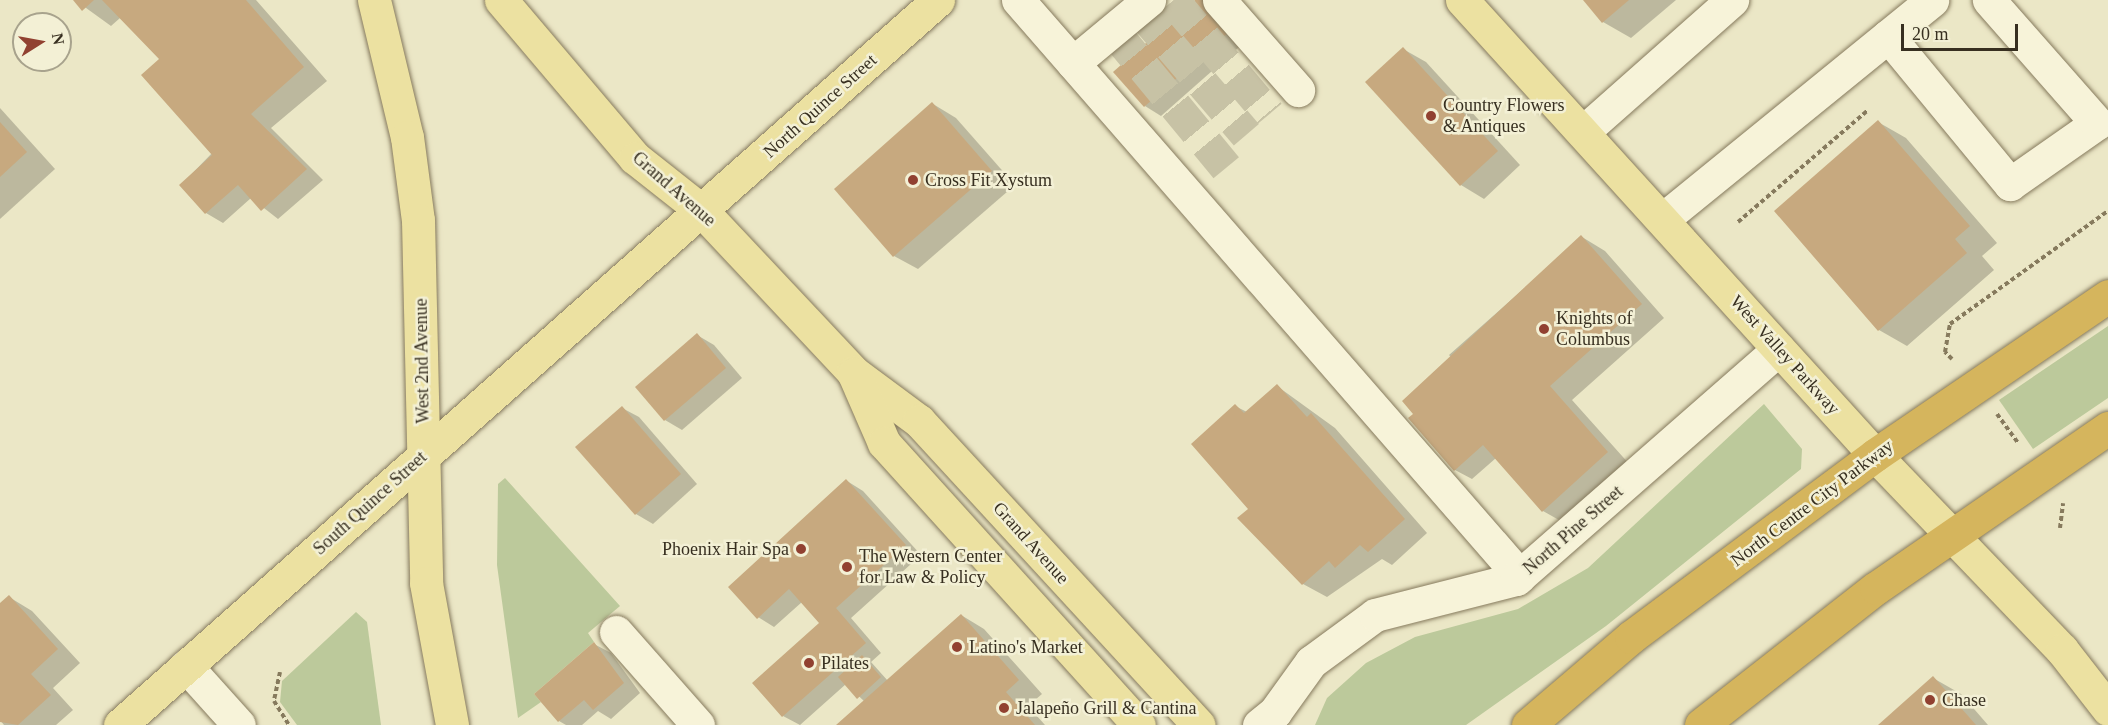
<!DOCTYPE html>
<meta charset="utf-8">
<style>
body{margin:0}
#map{position:relative;width:2108px;height:725px;overflow:hidden;background:#ebe7c6;font-family:"Times New Roman",serif}
div>[style]{position:absolute}
.green>*{inset:0;background:#bcc99b}
.shadow>*{inset:0;background:#0003}
.building>*{inset:0;background:#c7a97f}
.minor-tunnel>*{height:33px;margin-top:-16.5px;transform-origin:0;background:repeating-linear-gradient(90deg,#c7c2a5 0 33px,transparent 0 49px)}
.path>*{height:4px;margin-top:-2px;transform-origin:0;background:repeating-linear-gradient(90deg,#867a5d 0 4.5px,transparent 0 7.5px)}
.roads{filter:drop-shadow(0 0 2px #867a5d) drop-shadow(0 0 2px #867a5d)}
.minor>*{height:33px;margin:-16.5px;padding:0 16.5px;transform-origin:16.5px;border-radius:16.5px;background:#f7f3d9}
.major>*{height:33px;margin:-16.5px;padding:0 16.5px;transform-origin:16.5px;border-radius:16.5px;background:#ece1a1}
.highway>*{height:33px;margin:-16.5px;padding:0 16.5px;transform-origin:16.5px;border-radius:16.5px;background:#d5b55d}
.dots>*{width:16px;height:16px;translate:-50% -50%;box-sizing:border-box;border:3px solid #f3f0d5;border-radius:50%}
span{translate:-50% -50%;white-space:nowrap;text-align:center;line-height:1.15;-webkit-text-stroke:5px #f3f0d5;paint-order:stroke}
.street-label{font-size:18px;color:#372f20}
.poi-label{font-size:18px;color:#372f20}
.left{translate:0 -50%;text-align:left}
.right{translate:-100% -50%;text-align:right}
.north{position:absolute;left:12px;top:12px;width:60px;height:60px;box-sizing:border-box;background:#f3f0d5;border:2px solid #a8a38d;border-radius:50%;rotate:79deg;font-size:16px;font-weight:700;line-height:24px;text-align:center;color:#372f20}
.north::after{content:'';display:block;margin:auto;width:21px;height:27px;background:#914131;clip-path:polygon(50% 0,100% 100%,50% 72%,0 100%)}
.scale{position:absolute;left:1901px;top:24px;width:117px;height:27px;box-sizing:border-box;border:3px solid #372f20;border-top:0;padding-left:8px;font-size:18px;line-height:21px;white-space:nowrap;color:#372f20;-webkit-text-stroke:4px #f3f0d5;paint-order:stroke}
</style>
<div id="map">
<div class="green">
<div style="clip-path:polygon(2108px 326px,2108px 398px,2033px 449px,1999px 400px)"></div>
<div style="clip-path:polygon(1764px 404px,1802px 449px,1801px 469px,1606px 626px,1466px 725px,1315px 725px,1327px 698px,1366px 663px,1415px 637px,1518px 609px,1588px 568px)"></div>
<div style="clip-path:polygon(505px 478px,620px 606px,588px 633px,594px 642px,534px 694px,541px 702px,518px 718px,497px 565px,498px 484px)"></div>
<div style="clip-path:polygon(356px 612px,367px 622px,381px 725px,297px 725px,280px 702px,282px 681px)"></div>
</div>
<div class="shadow">
<div style="clip-path:polygon(75px 0,256px 0,327px 81px,271px 128px,323px 180px,278px 219px,251px 198px,223px 223px,206px 213px,181px 185px,214px 151px,161px 59px,120px 18px,111px 26px)"></div>
<div style="clip-path:polygon(1197px 0,1204px 0,1246px 41px,1161px 116px,1145px 106px)"></div>
<div style="clip-path:polygon(1585px 0,1676px 0,1631px 38px,1603px 22px)"></div>
<div style="clip-path:polygon(1403px 49px,1426px 62px,1520px 165px,1484px 199px,1461px 185px)"></div>
<div style="clip-path:polygon(933px 104px,956px 118px,1015px 185px,918px 269px,894px 256px)"></div>
<div style="clip-path:polygon(0 108px,55px 169px,0 219px)"></div>
<div style="clip-path:polygon(1878px 122px,1906px 138px,1997px 243px,1982px 256px,1994px 270px,1907px 346px,1879px 330px)"></div>
<div style="clip-path:polygon(1582px 237px,1605px 251px,1664px 318px,1572px 400px,1631px 466px,1566px 524px,1543px 511px,1496px 458px,1472px 479px,1455px 470px,1457px 364px,1449px 355px)"></div>
<div style="clip-path:polygon(697px 335px,714px 345px,742px 378px,682px 430px,665px 420px)"></div>
<div style="clip-path:polygon(1277px 386px,1335px 428px,1427px 533px,1392px 565px,1382px 559px,1327px 597px,1303px 584px,1240px 518px,1250px 509px,1235px 406px,1247px 412px)"></div>
<div style="clip-path:polygon(622px 408px,639px 417px,697px 484px,653px 524px,636px 514px,577px 447px)"></div>
<div style="clip-path:polygon(847px 481px,863px 491px,921px 555px,851px 618px,881px 653px,871px 662px,888px 681px,961px 615px,984px 629px,1042px 694px,1028px 706px,1045px 725px,839px 725px,865px 702px,846px 684px,800px 725px,783px 716px,821px 623px,802px 602px,774px 627px,758px 617px)"></div>
<div style="clip-path:polygon(9px 597px,32px 611px,80px 663px,53px 688px,73px 710px,56px 725px,4px 725px,0 720px,0 605px)"></div>
<div style="clip-path:polygon(594px 644px,611px 653px,640px 693px,611px 719px,598px 711px,582px 725px,566px 725px,559px 721px)"></div>
<div style="clip-path:polygon(1933px 678px,1961px 694px,1988px 725px,1880px 725px)"></div>
</div>
<div class="building">
<div style="clip-path:polygon(73px 0,94px 0,82px 11px)"></div>
<div style="clip-path:polygon(102px 0,246px 0,304px 67px,251px 114px,307px 169px,261px 211px,238px 185px,205px 214px,179px 185px,212px 155px,141px 75px,159px 59px)"></div>
<div style="clip-path:polygon(1195px 0,1203px 0,1230px 31px,1144px 107px,1113px 72px)"></div>
<div style="clip-path:polygon(1583px 0,1629px 0,1602px 23px)"></div>
<div style="clip-path:polygon(1403px 47px,1498px 151px,1460px 186px,1365px 82px)"></div>
<div style="clip-path:polygon(932px 102px,992px 171px,893px 257px,834px 189px)"></div>
<div style="clip-path:polygon(1878px 120px,1970px 226px,1955px 239px,1967px 253px,1878px 331px,1774px 211px)"></div>
<div style="clip-path:polygon(0 122px,27px 152px,0 177px)"></div>
<div style="clip-path:polygon(1581px 235px,1642px 304px,1550px 386px,1608px 452px,1542px 512px,1483px 445px,1454px 471px,1408px 418px,1413px 414px,1402px 401px)"></div>
<div style="clip-path:polygon(697px 333px,726px 368px,664px 421px,635px 387px)"></div>
<div style="clip-path:polygon(1277px 384px,1307px 417px,1311px 413px,1405px 519px,1368px 552px,1360px 545px,1335px 568px,1329px 561px,1302px 585px,1237px 518px,1248px 509px,1191px 444px,1235px 404px,1244px 413px)"></div>
<div style="clip-path:polygon(622px 406px,681px 474px,635px 515px,575px 447px)"></div>
<div style="clip-path:polygon(846px 479px,906px 545px,836px 608px,866px 643px,782px 717px,752px 683px,819px 623px,789px 589px,757px 619px,728px 587px)"></div>
<div style="clip-path:polygon(9px 595px,58px 649px,31px 674px,51px 695px,18px 725px,0 722px,0 603px)"></div>
<div style="clip-path:polygon(961px 614px,1019px 680px,1006px 692px,1035px 725px,836px 725px)"></div>
<div style="clip-path:polygon(594px 642px,624px 683px,593px 710px,584px 700px,558px 722px,534px 694px)"></div>
<div style="clip-path:polygon(862px 655px,881px 677px,857px 699px,838px 677px)"></div>
<div style="clip-path:polygon(1933px 676px,1976px 725px,1878px 725px)"></div>
</div>
<div class="minor-tunnel">
<div style="left:1173px;top:0;width:149px;rotate:49.9deg"></div>
<div style="left:1139px;top:9px;width:165px;rotate:49.4deg"></div>
<div style="left:1113px;top:30px;width:178px;rotate:50.5deg"></div>
</div>
<div class="path">
<div style="left:1738px;top:222px;width:172px;rotate:-40.7deg"></div>
<div style="left:1952px;top:359px;width:10px;rotate:-135deg"></div>
<div style="left:1945px;top:352px;width:28px;rotate:-80deg"></div>
<div style="left:1950px;top:324px;width:194px;rotate:-35.6deg"></div>
<div style="left:1997px;top:414px;width:37px;rotate:54deg"></div>
<div style="left:2060px;top:528px;width:25px;rotate:-83deg"></div>
<div style="left:280px;top:672px;width:30px;rotate:102deg"></div>
<div style="left:274px;top:701px;width:28px;rotate:58deg"></div>
</div>
<div class="roads">
<div class="minor">
<div style="left:1018px;top:0;width:764px;rotate:48.93deg"></div>
<div style="left:1219px;top:0;width:120px;rotate:48.7deg"></div>
<div style="left:1888px;top:36px;width:192px;rotate:50.5deg"></div>
<div style="left:2010px;top:184px;width:106px;rotate:-35deg"></div>
<div style="left:2097px;top:123px;width:164px;rotate:-131.3deg"></div>
<div style="left:1073px;top:63px;width:99px;rotate:-39.7deg"></div>
<div style="left:1584px;top:131px;width:198px;rotate:-41.5deg"></div>
<div style="left:1663px;top:219px;width:347px;rotate:-39.1deg"></div>
<div style="left:616px;top:632px;width:124px;rotate:48.6deg"></div>
<div style="left:186px;top:666px;width:79px;rotate:48.1deg"></div>
<div style="left:1259px;top:725px;width:21px;rotate:-39deg"></div>
<div style="left:1275px;top:712px;width:62px;rotate:-54.2deg"></div>
<div style="left:1311px;top:662px;width:79px;rotate:-36.3deg"></div>
<div style="left:1375px;top:615px;width:146px;rotate:-14.3deg"></div>
<div style="left:1516px;top:579px;width:349px;rotate:-41.2deg"></div>
</div>
<div class="major">
<div style="left:374px;top:0;width:141px;rotate:76.5deg"></div>
<div style="left:407px;top:137px;width:84px;rotate:82.5deg"></div>
<div style="left:418px;top:220px;width:363px;rotate:88.7deg"></div>
<div style="left:426px;top:583px;width:144px;rotate:79.6deg"></div>
<div style="left:501px;top:0;width:207px;rotate:49.7deg"></div>
<div style="left:635px;top:158px;width:85px;rotate:38.3deg"></div>
<div style="left:702px;top:211px;width:221px;rotate:46.8deg"></div>
<div style="left:853px;top:372px;width:82px;rotate:36.6deg"></div>
<div style="left:919px;top:421px;width:413px;rotate:47.4deg"></div>
<div style="left:1462px;top:0;width:614px;rotate:47.77deg"></div>
<div style="left:1875px;top:455px;width:270px;rotate:46.2deg"></div>
<div style="left:2062px;top:650px;width:75px;rotate:52.1deg"></div>
<div style="left:854px;top:374px;width:75px;rotate:66.5deg"></div>
<div style="left:884px;top:443px;width:380px;rotate:47.9deg"></div>
<div style="left:120px;top:725px;width:1093px;rotate:-41.55deg"></div>
</div>
<div class="highway">
<div style="left:1528px;top:725px;width:135px;rotate:-40.5deg"></div>
<div style="left:1631px;top:637px;width:304px;rotate:-36.7deg"></div>
<div style="left:1875px;top:455px;width:282px;rotate:-34.3deg"></div>
<div style="left:1701px;top:725px;width:222px;rotate:-38.1deg"></div>
<div style="left:1876px;top:588px;width:282px;rotate:-34.6deg"></div>
</div>
</div>
<div class="dots">
<div style="left:1431px;top:116px;background:#914131"></div>
<div style="left:913px;top:180px;background:#914131"></div>
<div style="left:1544px;top:329px;background:#914131"></div>
<div style="left:801px;top:549px;background:#914131"></div>
<div style="left:847px;top:567px;background:#914131"></div>
<div style="left:957px;top:647px;background:#914131"></div>
<div style="left:809px;top:663px;background:#914131"></div>
<div style="left:1930px;top:700px;background:#914131"></div>
<div style="left:1004px;top:708px;background:#914131"></div>
</div>
<div class="street-label">
<span style="left:820px;top:106px;rotate:-42deg">North Quince Street</span>
<span style="left:674px;top:189px;rotate:41deg">Grand Avenue</span>
<span style="left:1785px;top:355px;rotate:48deg">West Valley Parkway</span>
<span style="left:422px;top:361px;rotate:-91deg">West 2nd Avenue</span>
<span style="left:370px;top:503px;rotate:-42deg">South Quince Street</span>
<span style="left:1812px;top:503px;rotate:-37deg">North Centre City Parkway</span>
<span style="left:1573px;top:530px;rotate:-41deg">North Pine Street</span>
<span style="left:1031px;top:543px;rotate:48deg">Grand Avenue</span>
</div>
<div class="poi-label">
<span class="left" style="left:1443px;top:116px">Country Flowers<br>&amp; Antiques</span>
<span class="left" style="left:925px;top:180px">Cross Fit Xystum</span>
<span class="left" style="left:1556px;top:329px">Knights of<br>Columbus</span>
<span class="right" style="left:789px;top:549px">Phoenix Hair Spa</span>
<span class="left" style="left:859px;top:567px">The Western Center<br>for Law &amp; Policy</span>
<span class="left" style="left:969px;top:647px">Latino's Market</span>
<span class="left" style="left:821px;top:663px">Pilates</span>
<span class="left" style="left:1942px;top:700px">Chase</span>
<span class="left" style="left:1016px;top:708px">Jalapeño Grill &amp; Cantina</span>
</div>
<div class="north">N</div>
<div class="scale">20 m</div>
</div>
